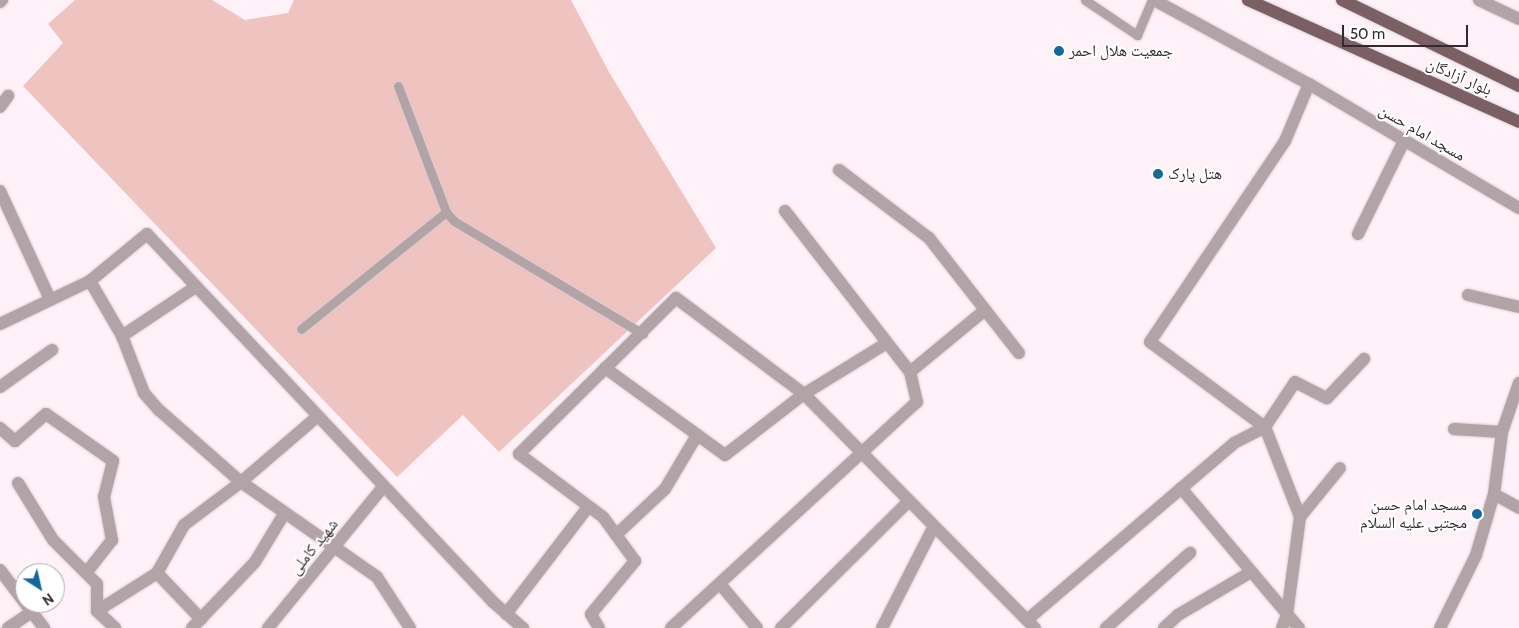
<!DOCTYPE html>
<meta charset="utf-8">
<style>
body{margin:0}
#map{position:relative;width:1519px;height:628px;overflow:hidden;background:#fef1f8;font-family:Cabin,"Noto Naskh Arabic",sans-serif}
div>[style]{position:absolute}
.green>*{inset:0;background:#eec3c0}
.roads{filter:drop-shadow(0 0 1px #dacdd4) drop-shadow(0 0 1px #dacdd4)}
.service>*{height:9px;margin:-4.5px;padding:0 4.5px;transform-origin:4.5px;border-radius:4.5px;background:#b2a3a6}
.minor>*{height:12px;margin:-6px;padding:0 6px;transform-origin:6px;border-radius:6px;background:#b2a3a6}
.primary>*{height:12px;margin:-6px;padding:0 6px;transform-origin:6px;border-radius:6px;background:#7a5f65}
.dots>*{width:14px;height:14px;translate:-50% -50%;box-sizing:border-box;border:2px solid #fff;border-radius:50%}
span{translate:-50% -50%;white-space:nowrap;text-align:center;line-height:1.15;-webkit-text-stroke:4px #fff;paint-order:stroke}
.poi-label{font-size:16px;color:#34292f}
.left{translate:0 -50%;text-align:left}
.right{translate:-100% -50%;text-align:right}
.street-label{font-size:16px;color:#34292f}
.north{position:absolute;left:15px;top:563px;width:50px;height:50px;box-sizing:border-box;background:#fff;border:1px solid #aea9ac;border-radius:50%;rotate:145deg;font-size:14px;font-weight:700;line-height:20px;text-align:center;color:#34292f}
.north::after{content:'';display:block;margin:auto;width:18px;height:22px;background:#136a9a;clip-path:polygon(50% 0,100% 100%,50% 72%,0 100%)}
.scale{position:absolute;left:1342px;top:25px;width:126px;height:22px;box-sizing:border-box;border:2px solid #34292f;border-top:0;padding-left:6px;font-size:15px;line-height:18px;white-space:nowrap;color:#34292f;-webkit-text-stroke:4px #fff;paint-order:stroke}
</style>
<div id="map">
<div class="green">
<div style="clip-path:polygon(75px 0,212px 0,245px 20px,288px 13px,294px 0,571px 0,609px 72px,716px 248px,499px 452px,463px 415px,397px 477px,23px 86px,63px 43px,48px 24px)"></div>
</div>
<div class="roads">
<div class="service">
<div style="left:1085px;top:0;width:63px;rotate:33.9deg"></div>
<div style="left:1137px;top:35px;width:38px;rotate:-67deg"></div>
<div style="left:398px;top:86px;width:135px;rotate:69.1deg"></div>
<div style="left:446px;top:212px;width:12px;rotate:48deg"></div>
<div style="left:454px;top:221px;width:220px;rotate:30.9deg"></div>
<div style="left:301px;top:329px;width:186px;rotate:-38.9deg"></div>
</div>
<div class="minor">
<div style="left:1154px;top:0;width:176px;rotate:28.5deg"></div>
<div style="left:1309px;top:84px;width:62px;rotate:112.8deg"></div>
<div style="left:1285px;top:141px;width:242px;rotate:123.9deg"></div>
<div style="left:1150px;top:342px;width:143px;rotate:36.5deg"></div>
<div style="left:1265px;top:427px;width:97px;rotate:68.7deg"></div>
<div style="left:1300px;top:517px;width:99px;rotate:97.6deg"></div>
<div style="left:1287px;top:615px;width:14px;rotate:111deg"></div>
<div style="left:1479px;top:0;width:44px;rotate:25.4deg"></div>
<div style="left:0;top:2px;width:3px;rotate:-45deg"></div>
<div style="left:1309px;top:84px;width:244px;rotate:30.6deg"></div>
<div style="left:0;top:107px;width:14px;rotate:-54deg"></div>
<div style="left:839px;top:170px;width:113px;rotate:37.1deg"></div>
<div style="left:929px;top:238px;width:146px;rotate:52deg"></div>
<div style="left:0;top:191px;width:119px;rotate:65.2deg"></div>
<div style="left:785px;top:211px;width:204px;rotate:52.2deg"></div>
<div style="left:1358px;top:234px;width:104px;rotate:-63.7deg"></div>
<div style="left:90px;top:281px;width:64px;rotate:59.8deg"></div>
<div style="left:122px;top:336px;width:61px;rotate:68.9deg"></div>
<div style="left:144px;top:393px;width:23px;rotate:49deg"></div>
<div style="left:159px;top:410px;width:109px;rotate:41.3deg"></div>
<div style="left:241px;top:482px;width:166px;rotate:34.9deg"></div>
<div style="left:377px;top:577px;width:61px;rotate:57.1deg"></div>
<div style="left:1468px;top:295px;width:52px;rotate:13.2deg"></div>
<div style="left:0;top:324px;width:100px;rotate:-25.5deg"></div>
<div style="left:90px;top:281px;width:74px;rotate:-39.5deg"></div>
<div style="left:147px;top:234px;width:505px;rotate:46.76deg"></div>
<div style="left:493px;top:602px;width:40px;rotate:41deg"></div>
<div style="left:122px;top:336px;width:87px;rotate:-33.7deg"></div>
<div style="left:605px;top:368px;width:148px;rotate:35.9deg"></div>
<div style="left:725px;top:455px;width:100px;rotate:-37.7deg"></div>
<div style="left:804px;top:394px;width:97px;rotate:-31.6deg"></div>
<div style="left:0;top:387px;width:64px;rotate:-35.4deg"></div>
<div style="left:0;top:428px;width:20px;rotate:41deg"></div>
<div style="left:15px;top:441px;width:41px;rotate:-41.1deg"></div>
<div style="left:46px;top:414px;width:82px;rotate:35deg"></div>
<div style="left:113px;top:461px;width:37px;rotate:104deg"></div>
<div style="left:104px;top:497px;width:44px;rotate:79.5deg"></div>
<div style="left:112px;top:540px;width:42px;rotate:128.2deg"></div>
<div style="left:1454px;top:429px;width:48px;rotate:3.6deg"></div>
<div style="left:18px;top:483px;width:67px;rotate:58.4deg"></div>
<div style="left:53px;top:540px;width:62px;rotate:45deg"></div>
<div style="left:97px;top:584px;width:27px;rotate:90deg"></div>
<div style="left:97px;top:611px;width:25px;rotate:43deg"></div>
<div style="left:1181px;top:488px;width:183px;rotate:49.9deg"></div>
<div style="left:1494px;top:494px;width:29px;rotate:29deg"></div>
<div style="left:1300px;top:517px;width:63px;rotate:-50.8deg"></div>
<div style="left:616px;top:535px;width:67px;rotate:-43.2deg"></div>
<div style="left:665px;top:489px;width:63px;rotate:-59.3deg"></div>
<div style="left:0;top:570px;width:73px;rotate:52.8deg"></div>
<div style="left:157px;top:573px;width:64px;rotate:46.3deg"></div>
<div style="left:720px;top:584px;width:57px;rotate:49.9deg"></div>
<div style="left:97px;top:611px;width:71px;rotate:-32.3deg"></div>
<div style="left:157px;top:573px;width:55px;rotate:-60.6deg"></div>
<div style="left:184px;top:525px;width:71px;rotate:-37deg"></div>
<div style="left:241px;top:482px;width:101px;rotate:-40.6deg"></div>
<div style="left:506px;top:614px;width:135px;rotate:-52.5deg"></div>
<div style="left:1027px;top:620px;width:272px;rotate:-40.5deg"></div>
<div style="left:1234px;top:443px;width:35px;rotate:-27deg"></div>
<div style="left:1265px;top:427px;width:54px;rotate:-56.3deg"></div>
<div style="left:1295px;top:382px;width:36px;rotate:27deg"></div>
<div style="left:1327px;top:398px;width:54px;rotate:-46.5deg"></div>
<div style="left:8px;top:628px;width:29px;rotate:-34deg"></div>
<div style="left:192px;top:628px;width:91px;rotate:-46.3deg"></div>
<div style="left:255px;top:562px;width:56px;rotate:-58.9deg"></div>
<div style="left:268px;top:628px;width:183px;rotate:-50.8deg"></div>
<div style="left:599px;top:628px;width:16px;rotate:-120deg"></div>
<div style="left:591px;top:614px;width:69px;rotate:-50.3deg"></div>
<div style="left:635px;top:561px;width:54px;rotate:-126deg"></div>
<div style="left:603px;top:517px;width:105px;rotate:-143.1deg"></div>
<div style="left:519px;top:454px;width:221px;rotate:-44.8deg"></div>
<div style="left:676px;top:298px;width:160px;rotate:36.9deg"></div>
<div style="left:804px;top:394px;width:329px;rotate:45.4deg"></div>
<div style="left:671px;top:628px;width:334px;rotate:-42.6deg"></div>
<div style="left:917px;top:402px;width:31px;rotate:-103deg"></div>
<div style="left:910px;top:372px;width:97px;rotate:-39.6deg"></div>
<div style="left:781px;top:628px;width:180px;rotate:-44.8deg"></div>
<div style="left:882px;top:628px;width:114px;rotate:-63deg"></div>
<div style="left:1106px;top:628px;width:113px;rotate:-41.8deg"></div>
<div style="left:1164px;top:628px;width:19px;rotate:-43deg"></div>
<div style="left:1178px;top:615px;width:85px;rotate:-30.5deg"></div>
<div style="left:1440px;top:628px;width:81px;rotate:-63.7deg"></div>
<div style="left:1476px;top:555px;width:64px;rotate:-73.6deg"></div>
<div style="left:1494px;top:494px;width:63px;rotate:-82.6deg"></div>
<div style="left:1502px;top:432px;width:52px;rotate:-70.9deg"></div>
</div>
<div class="primary">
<div style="left:1248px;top:0;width:297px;rotate:24.2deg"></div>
<div style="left:1342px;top:0;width:197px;rotate:25.9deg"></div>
</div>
</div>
<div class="dots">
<div style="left:1059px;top:51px;background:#136a9a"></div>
<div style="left:1158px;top:174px;background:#136a9a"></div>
<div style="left:1477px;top:514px;background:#136a9a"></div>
</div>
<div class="poi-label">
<span class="left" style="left:1069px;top:51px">جمعیت هلال احمر</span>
<span class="left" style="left:1168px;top:174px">هتل پارک</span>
<span class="right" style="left:1467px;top:514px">مسجد امام حسن<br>مجتبی علیه السلام</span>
</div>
<div class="street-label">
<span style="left:1459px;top:77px;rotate:24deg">بلوار آزادگان</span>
<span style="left:1422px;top:133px;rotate:30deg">مسجد امام حسن</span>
<span style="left:314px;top:547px;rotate:-51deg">شهید کاملی</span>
</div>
<div class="north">N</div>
<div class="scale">50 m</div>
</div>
